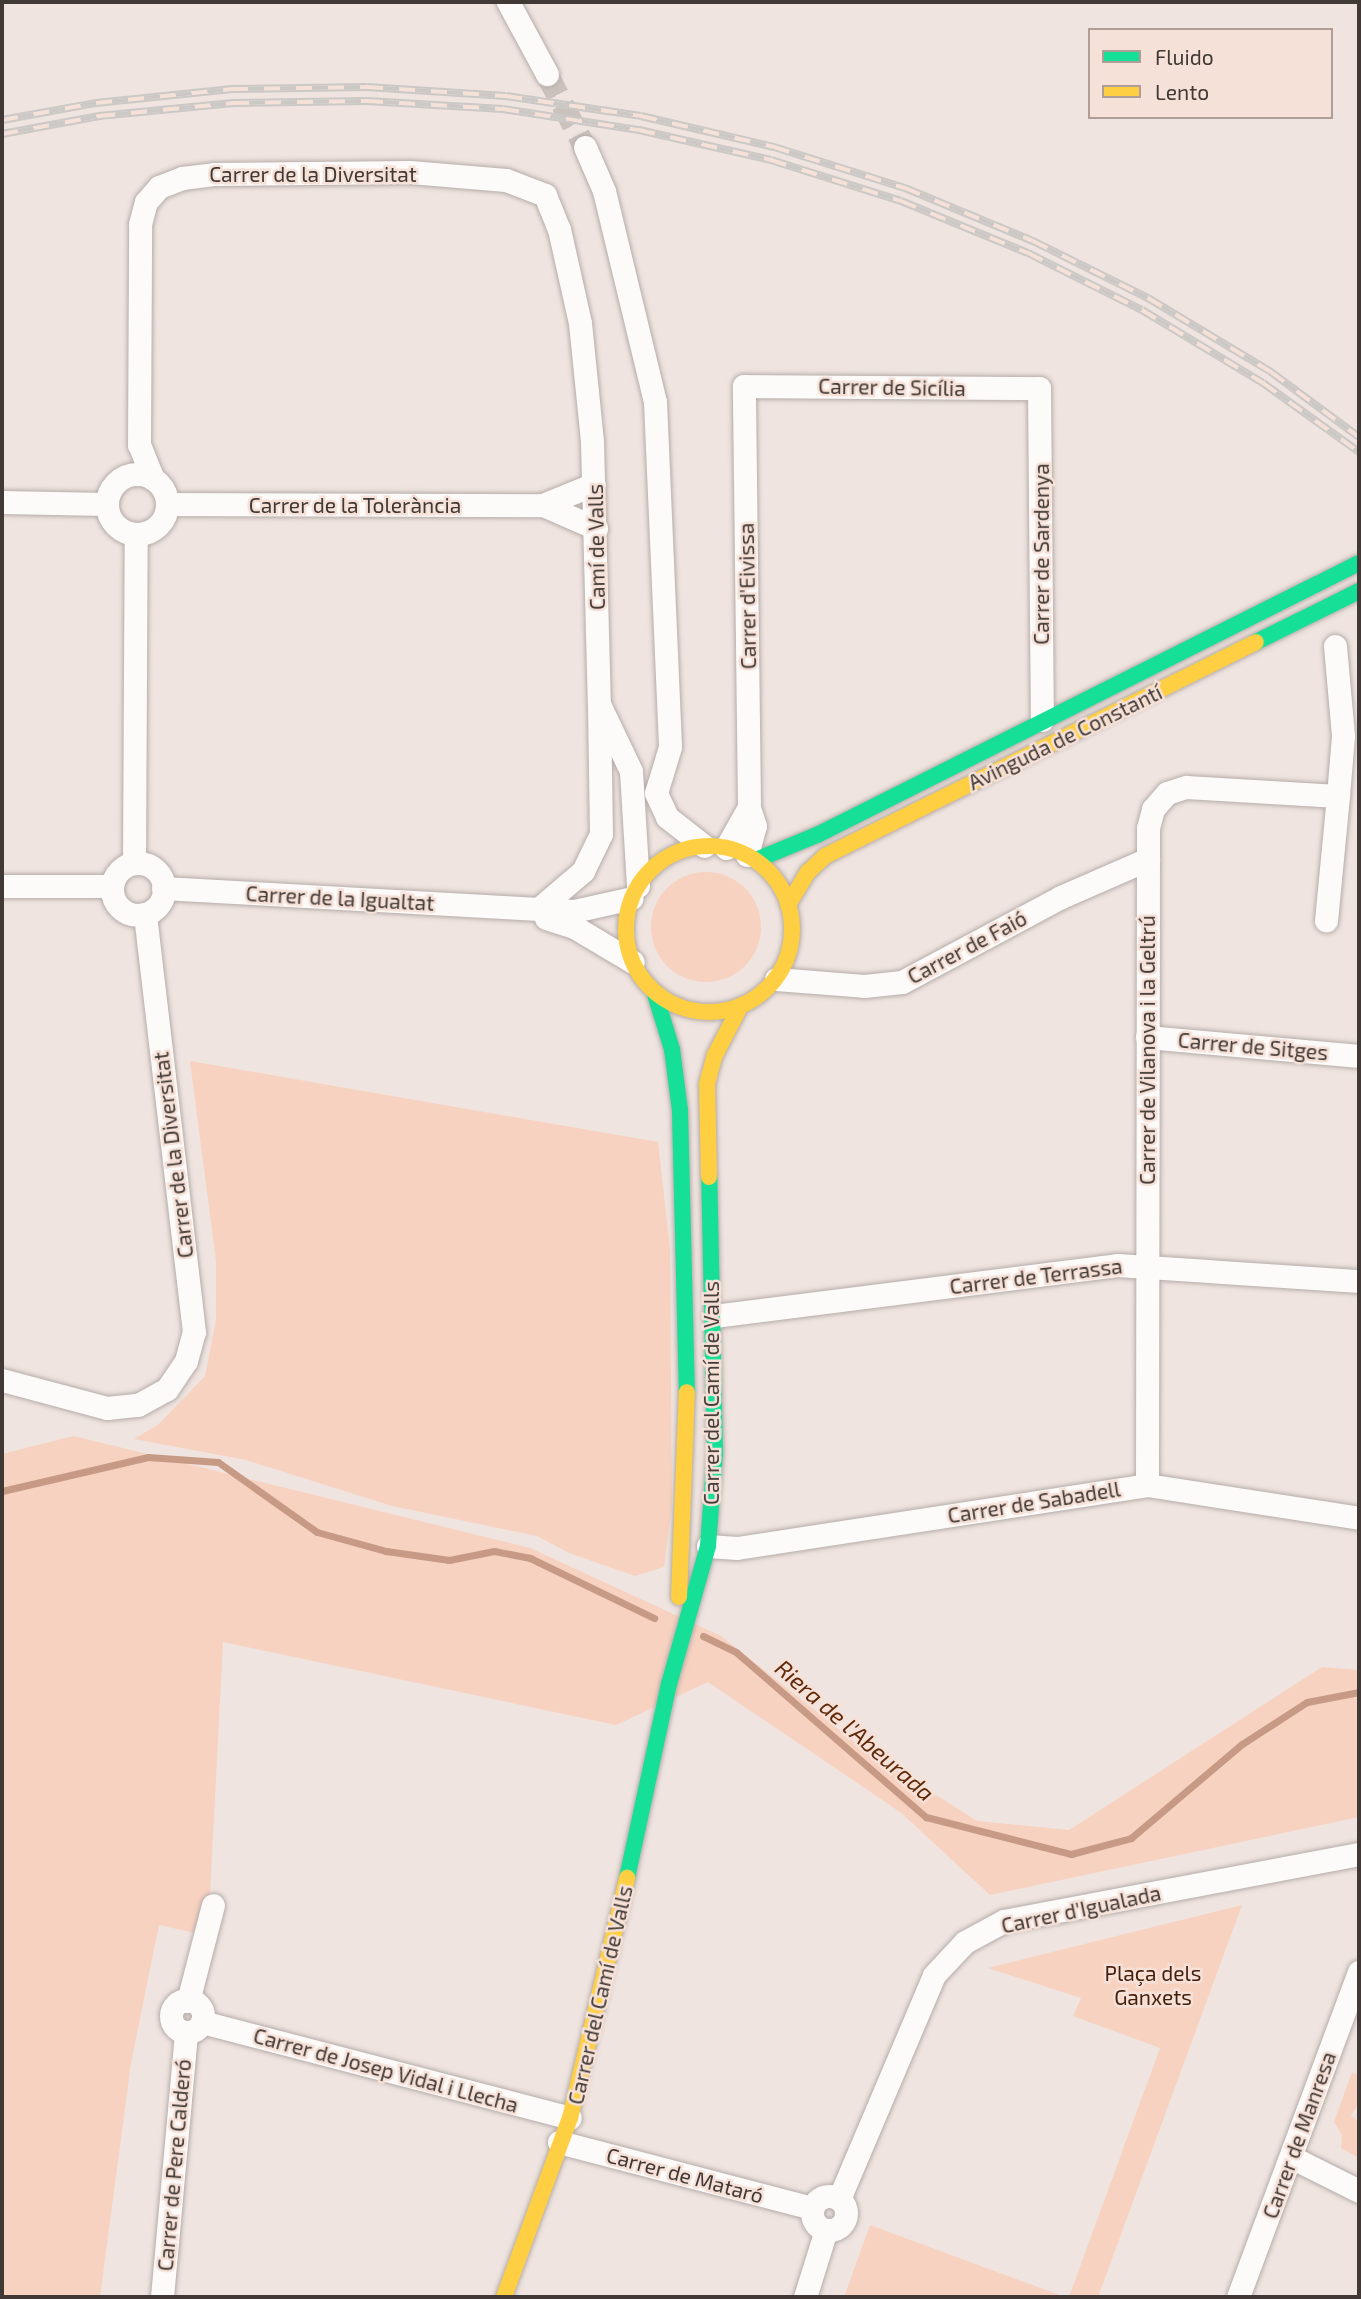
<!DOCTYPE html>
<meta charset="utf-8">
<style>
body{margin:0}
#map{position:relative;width:1361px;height:2299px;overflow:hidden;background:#efe4df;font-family:"Exo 2",sans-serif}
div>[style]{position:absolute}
.green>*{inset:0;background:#f8d2c0}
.round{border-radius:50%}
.stream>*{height:7px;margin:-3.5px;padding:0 3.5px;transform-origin:3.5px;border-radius:3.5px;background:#c69a85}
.street-tunnel>*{height:23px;margin-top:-11.5px;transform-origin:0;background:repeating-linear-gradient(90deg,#ccc2bd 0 23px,transparent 0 34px)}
.roads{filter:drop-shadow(0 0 2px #b5aca9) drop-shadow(0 0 2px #b5aca9)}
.street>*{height:23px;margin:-11.5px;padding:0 11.5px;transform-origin:11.5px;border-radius:11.5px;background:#fdfbfa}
.street>.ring{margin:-11.5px;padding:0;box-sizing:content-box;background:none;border:23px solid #fdfbfa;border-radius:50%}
.fast>*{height:16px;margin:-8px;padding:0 8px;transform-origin:8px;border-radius:8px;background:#16e098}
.slow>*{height:16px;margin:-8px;padding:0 8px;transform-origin:8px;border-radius:8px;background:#ffcf43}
.slow>.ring{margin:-8px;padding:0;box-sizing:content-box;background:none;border:16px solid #ffcf43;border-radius:50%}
.rail>*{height:8px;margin-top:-4px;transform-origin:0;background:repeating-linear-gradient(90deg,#f6e1d8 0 16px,#cbc8c6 0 32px);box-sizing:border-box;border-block:2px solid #cbc8c6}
span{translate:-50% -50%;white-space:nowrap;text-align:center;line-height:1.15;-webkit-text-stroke:5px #f6e1d8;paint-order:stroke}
.street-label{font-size:21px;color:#413935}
.park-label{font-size:21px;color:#461f0a}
.water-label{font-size:23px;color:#602909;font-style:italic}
.frame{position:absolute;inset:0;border:4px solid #413935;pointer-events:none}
.legend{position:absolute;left:1088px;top:28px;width:245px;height:91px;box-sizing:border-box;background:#f6e1d8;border:2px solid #ae9e97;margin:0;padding:9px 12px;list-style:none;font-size:21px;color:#413935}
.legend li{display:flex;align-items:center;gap:14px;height:35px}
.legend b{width:35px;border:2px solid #ae9e97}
</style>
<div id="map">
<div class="green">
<div class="round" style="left:651px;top:872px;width:110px;height:110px"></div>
<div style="clip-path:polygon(190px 1061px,658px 1142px,670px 1249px,672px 1506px,664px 1567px,635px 1576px,569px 1553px,537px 1536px,392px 1506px,246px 1460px,134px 1439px,159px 1424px,205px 1376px,216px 1320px,216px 1261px)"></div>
<div style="clip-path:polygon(74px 1436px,530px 1548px,721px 1636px,861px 1747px,977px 1821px,1069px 1830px,1322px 1667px,1359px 1670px,1359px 1817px,990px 1895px,900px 1812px,708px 1682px,616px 1725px,223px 1642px,210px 1895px,195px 1933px,159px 1925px,131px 2063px,100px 2297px,2px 2297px,2px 1454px)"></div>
<div style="clip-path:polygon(1242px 1905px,1098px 2297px,1069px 2297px,1160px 2048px,1073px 2016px,1081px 1998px,988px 1968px)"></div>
<div style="clip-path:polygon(1352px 2072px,1359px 2076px,1359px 2103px,1351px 2116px,1359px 2122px,1359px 2158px,1341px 2148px,1342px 2135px,1334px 2122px)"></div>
<div style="clip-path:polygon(870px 2225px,1065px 2297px,844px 2297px)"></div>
</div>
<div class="stream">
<div style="left:2px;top:1491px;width:150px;rotate:-13.1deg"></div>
<div style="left:148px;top:1457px;width:70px;rotate:4.1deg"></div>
<div style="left:218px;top:1462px;width:121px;rotate:35.3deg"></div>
<div style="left:317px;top:1532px;width:72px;rotate:15.4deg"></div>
<div style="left:386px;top:1551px;width:64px;rotate:8.1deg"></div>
<div style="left:449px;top:1560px;width:46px;rotate:-11.3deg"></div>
<div style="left:494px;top:1551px;width:37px;rotate:11deg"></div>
<div style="left:530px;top:1558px;width:138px;rotate:25.8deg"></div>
<div style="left:703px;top:1636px;width:37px;rotate:26deg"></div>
<div style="left:736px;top:1652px;width:252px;rotate:41deg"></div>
<div style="left:926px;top:1817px;width:150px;rotate:14.3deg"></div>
<div style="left:1071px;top:1854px;width:62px;rotate:-14.9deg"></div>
<div style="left:1131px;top:1838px;width:145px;rotate:-40.3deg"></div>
<div style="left:1242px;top:1744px;width:77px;rotate:-32.9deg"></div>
<div style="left:1307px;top:1702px;width:53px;rotate:-10.9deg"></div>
</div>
<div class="street-tunnel">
<div style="left:547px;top:74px;width:82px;rotate:62.5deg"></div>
</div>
<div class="roads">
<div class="street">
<div style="left:508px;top:2px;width:82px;rotate:61.6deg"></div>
<div style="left:585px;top:147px;width:48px;rotate:66.6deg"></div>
<div style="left:604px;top:191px;width:217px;rotate:76.4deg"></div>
<div style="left:655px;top:402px;width:345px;rotate:87.5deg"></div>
<div style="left:670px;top:747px;width:48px;rotate:106.9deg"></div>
<div style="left:656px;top:793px;width:26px;rotate:65deg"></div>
<div style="left:667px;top:817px;width:47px;rotate:38.1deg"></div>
<div class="ring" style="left:107px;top:474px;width:37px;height:37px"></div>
<div style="left:153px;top:479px;width:37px;rotate:-112deg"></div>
<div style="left:139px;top:445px;width:221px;rotate:-89.7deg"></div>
<div style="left:140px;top:224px;width:23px;rotate:-75deg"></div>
<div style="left:146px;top:202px;width:20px;rotate:-49deg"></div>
<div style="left:159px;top:187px;width:25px;rotate:-21deg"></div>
<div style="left:182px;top:178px;width:32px;rotate:-7deg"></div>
<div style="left:214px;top:174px;width:196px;rotate:-0.6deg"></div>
<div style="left:410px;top:172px;width:96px;rotate:4.8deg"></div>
<div style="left:506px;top:180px;width:42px;rotate:21deg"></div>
<div style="left:545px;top:195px;width:37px;rotate:68deg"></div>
<div style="left:559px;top:229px;width:96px;rotate:77.4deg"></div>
<div style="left:580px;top:323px;width:120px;rotate:84.2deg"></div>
<div style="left:592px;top:442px;width:262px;rotate:88.5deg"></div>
<div style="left:599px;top:704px;width:74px;rotate:64.5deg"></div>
<div style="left:631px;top:771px;width:115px;rotate:86.5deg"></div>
<div style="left:2px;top:502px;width:104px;rotate:1.1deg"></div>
<div style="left:167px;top:504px;width:376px;rotate:0.2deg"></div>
<div style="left:543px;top:505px;width:58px;rotate:23.5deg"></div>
<div style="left:543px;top:505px;width:55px;rotate:-22.4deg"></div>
<div style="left:1335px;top:646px;width:90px;rotate:84.9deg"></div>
<div style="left:1343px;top:736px;width:60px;rotate:94.8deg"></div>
<div style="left:726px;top:848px;width:47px;rotate:-60.7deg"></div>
<div style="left:747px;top:855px;width:30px;rotate:-75deg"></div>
<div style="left:755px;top:826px;width:20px;rotate:-108deg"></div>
<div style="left:749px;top:807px;width:421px;rotate:-90.7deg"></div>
<div style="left:744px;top:386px;width:295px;rotate:0.4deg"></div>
<div style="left:1039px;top:388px;width:332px;rotate:89.5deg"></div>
<div style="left:134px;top:863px;width:328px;rotate:-89.7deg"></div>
<div class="ring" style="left:112px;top:863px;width:29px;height:29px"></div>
<div style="left:2px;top:886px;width:110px"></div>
<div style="left:163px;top:888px;width:412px;rotate:3.2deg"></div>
<div style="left:574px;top:911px;width:59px;rotate:-12.6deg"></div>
<div style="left:542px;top:906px;width:54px;rotate:-40.5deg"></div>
<div style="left:583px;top:871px;width:41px;rotate:-64.1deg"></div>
<div style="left:601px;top:834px;width:127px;rotate:-90.9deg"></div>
<div style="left:546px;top:918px;width:32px;rotate:18deg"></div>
<div style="left:576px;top:928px;width:66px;rotate:30.8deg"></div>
<div style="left:776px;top:979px;width:88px;rotate:4.5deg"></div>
<div style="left:864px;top:986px;width:38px;rotate:-6deg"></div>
<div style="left:902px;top:982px;width:180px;rotate:-28.1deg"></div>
<div style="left:1061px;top:897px;width:95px;rotate:-23.6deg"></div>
<div style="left:1147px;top:1037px;width:213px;rotate:5.1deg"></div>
<div style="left:714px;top:1316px;width:406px;rotate:-7.2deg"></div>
<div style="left:1117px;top:1265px;width:243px;rotate:3.8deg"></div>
<div style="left:2px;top:1380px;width:109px;rotate:14.9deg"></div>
<div style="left:107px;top:1408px;width:31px;rotate:-6deg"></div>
<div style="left:138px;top:1405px;width:33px;rotate:-29deg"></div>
<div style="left:167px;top:1389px;width:34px;rotate:-56deg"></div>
<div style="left:186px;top:1361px;width:30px;rotate:-75deg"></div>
<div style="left:194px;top:1332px;width:421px;rotate:-96.7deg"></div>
<div style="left:1147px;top:1485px;width:657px;rotate:-89.91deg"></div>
<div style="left:1148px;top:828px;width:20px;rotate:-75deg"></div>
<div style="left:1153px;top:809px;width:21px;rotate:-49deg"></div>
<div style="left:1167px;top:793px;width:20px;rotate:-18deg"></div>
<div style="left:1186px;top:787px;width:152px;rotate:3.4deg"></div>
<div style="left:1338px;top:796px;width:125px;rotate:95.5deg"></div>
<div style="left:708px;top:1546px;width:29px;rotate:4deg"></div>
<div style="left:737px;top:1548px;width:415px;rotate:-8.7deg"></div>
<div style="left:1147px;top:1485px;width:215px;rotate:8.8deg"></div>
<div class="ring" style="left:171px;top:2000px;width:9px;height:9px"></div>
<div style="left:188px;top:2001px;width:99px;rotate:-75.4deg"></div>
<div style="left:202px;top:2022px;width:380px;rotate:14.6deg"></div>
<div style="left:559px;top:2142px;width:261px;rotate:14.6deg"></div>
<div style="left:1291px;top:2157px;width:76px;rotate:26.6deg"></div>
<div class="ring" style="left:812px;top:2196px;width:11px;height:11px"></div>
<div style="left:839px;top:2199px;width:243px;rotate:-67deg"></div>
<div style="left:934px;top:1975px;width:45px;rotate:-46.8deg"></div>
<div style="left:965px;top:1942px;width:44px;rotate:-28.3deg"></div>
<div style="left:1004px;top:1921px;width:361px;rotate:-10.7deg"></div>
<div style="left:162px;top:2297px;width:266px;rotate:-84.8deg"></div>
<div style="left:805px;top:2297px;width:70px;rotate:-72.6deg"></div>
<div style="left:1238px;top:2297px;width:347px;rotate:-69.6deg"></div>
</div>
<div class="fast">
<div style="left:1256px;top:642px;width:115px;rotate:-26.3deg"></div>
<div style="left:756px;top:860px;width:66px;rotate:-22.3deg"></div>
<div style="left:817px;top:835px;width:606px;rotate:-26.65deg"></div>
<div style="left:654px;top:991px;width:61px;rotate:72.8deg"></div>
<div style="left:672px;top:1049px;width:63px;rotate:82.6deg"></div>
<div style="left:680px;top:1111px;width:281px;rotate:88.6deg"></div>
<div style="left:627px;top:1878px;width:198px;rotate:-77.8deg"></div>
<div style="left:669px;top:1684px;width:143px;rotate:-74.2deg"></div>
<div style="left:708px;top:1546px;width:94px;rotate:-85.7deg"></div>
<div style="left:715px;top:1452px;width:275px;rotate:-91.2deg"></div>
</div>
<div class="slow">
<div class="ring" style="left:626px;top:846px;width:150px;height:150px"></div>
<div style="left:788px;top:905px;width:39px;rotate:-59deg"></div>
<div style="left:808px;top:872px;width:23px;rotate:-43deg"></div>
<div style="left:825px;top:856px;width:481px;rotate:-26.4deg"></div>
<div style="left:709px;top:1177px;width:93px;rotate:-91.2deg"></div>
<div style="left:707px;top:1084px;width:30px;rotate:-75deg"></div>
<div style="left:715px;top:1055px;width:56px;rotate:-62.5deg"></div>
<div style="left:679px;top:1597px;width:205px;rotate:-87.8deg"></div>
<div style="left:504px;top:2297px;width:191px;rotate:-69.8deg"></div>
<div style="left:570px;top:2118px;width:247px;rotate:-76.6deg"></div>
</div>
</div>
<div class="rail">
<div style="left:2px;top:120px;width:96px;rotate:-10.3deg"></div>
<div style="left:96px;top:103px;width:137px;rotate:-5.9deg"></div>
<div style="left:232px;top:89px;width:135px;rotate:-0.8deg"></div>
<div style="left:367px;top:87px;width:139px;rotate:3.7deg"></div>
<div style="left:506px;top:96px;width:136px;rotate:8.4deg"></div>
<div style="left:641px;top:116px;width:137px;rotate:13.1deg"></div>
<div style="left:774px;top:147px;width:137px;rotate:17.4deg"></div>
<div style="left:905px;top:188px;width:139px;rotate:22.5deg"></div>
<div style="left:1033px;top:241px;width:128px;rotate:26.4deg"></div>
<div style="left:1148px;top:298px;width:144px;rotate:31deg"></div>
<div style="left:1271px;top:372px;width:109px;rotate:36.5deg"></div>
<div style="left:2px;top:134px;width:99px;rotate:-10.5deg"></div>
<div style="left:99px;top:116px;width:135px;rotate:-5.5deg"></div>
<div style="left:233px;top:103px;width:134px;rotate:-0.9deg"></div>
<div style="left:367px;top:101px;width:136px;rotate:3.4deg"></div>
<div style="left:503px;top:109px;width:138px;rotate:8.8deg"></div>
<div style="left:639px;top:130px;width:135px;rotate:12.8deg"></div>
<div style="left:771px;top:160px;width:136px;rotate:17.5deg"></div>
<div style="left:901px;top:201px;width:137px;rotate:22.3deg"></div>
<div style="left:1028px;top:253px;width:127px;rotate:26.6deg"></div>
<div style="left:1142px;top:310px;width:141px;rotate:31.1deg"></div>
<div style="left:1263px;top:383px;width:118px;rotate:35.7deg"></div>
</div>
<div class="street-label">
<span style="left:313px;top:174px">Carrer de la Diversitat</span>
<span style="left:892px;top:387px;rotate:1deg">Carrer de Sicília</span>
<span style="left:355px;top:505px">Carrer de la Tolerància</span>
<span style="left:596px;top:547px;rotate:-91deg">Camí de Valls</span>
<span style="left:1041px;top:554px;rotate:-90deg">Carrer de Sardenya</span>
<span style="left:747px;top:596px;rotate:-91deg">Carrer d'Eivissa</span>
<span style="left:1065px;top:737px;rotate:-26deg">Avinguda de Constantí</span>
<span style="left:340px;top:898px;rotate:3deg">Carrer de la Igualtat</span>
<span style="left:967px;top:947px;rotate:-28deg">Carrer de Faió</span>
<span style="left:1253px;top:1046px;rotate:5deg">Carrer de Sitges</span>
<span style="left:1147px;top:1050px;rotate:-90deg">Carrer de Vilanova i la Geltrú</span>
<span style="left:173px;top:1155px;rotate:-97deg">Carrer de la Diversitat</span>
<span style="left:1036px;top:1276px;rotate:-7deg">Carrer de Terrassa</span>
<span style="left:711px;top:1393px;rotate:-90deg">Carrer del Camí de Valls</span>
<span style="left:1034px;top:1502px;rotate:-9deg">Carrer de Sabadell</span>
<span style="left:1081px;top:1909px;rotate:-12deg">Carrer d'Igualada</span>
<span style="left:600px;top:1995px;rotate:-77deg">Carrer del Camí de Valls</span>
<span style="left:386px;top:2070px;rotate:15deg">Carrer de Josep Vidal i Llecha</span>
<span style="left:1299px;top:2135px;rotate:-70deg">Carrer de Manresa</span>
<span style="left:174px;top:2165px;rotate:-85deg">Carrer de Pere Calderó</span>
<span style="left:685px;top:2175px;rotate:15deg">Carrer de Mataró</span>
</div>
<div class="park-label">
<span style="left:1153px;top:1985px">Plaça dels<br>Ganxets</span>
</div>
<div class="water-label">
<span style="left:855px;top:1730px;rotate:41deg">Riera de l'Abeurada</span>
</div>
<div class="frame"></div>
<ul class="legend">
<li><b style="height:9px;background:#16e098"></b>Fluido</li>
<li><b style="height:9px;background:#ffcf43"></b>Lento</li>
</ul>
</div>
